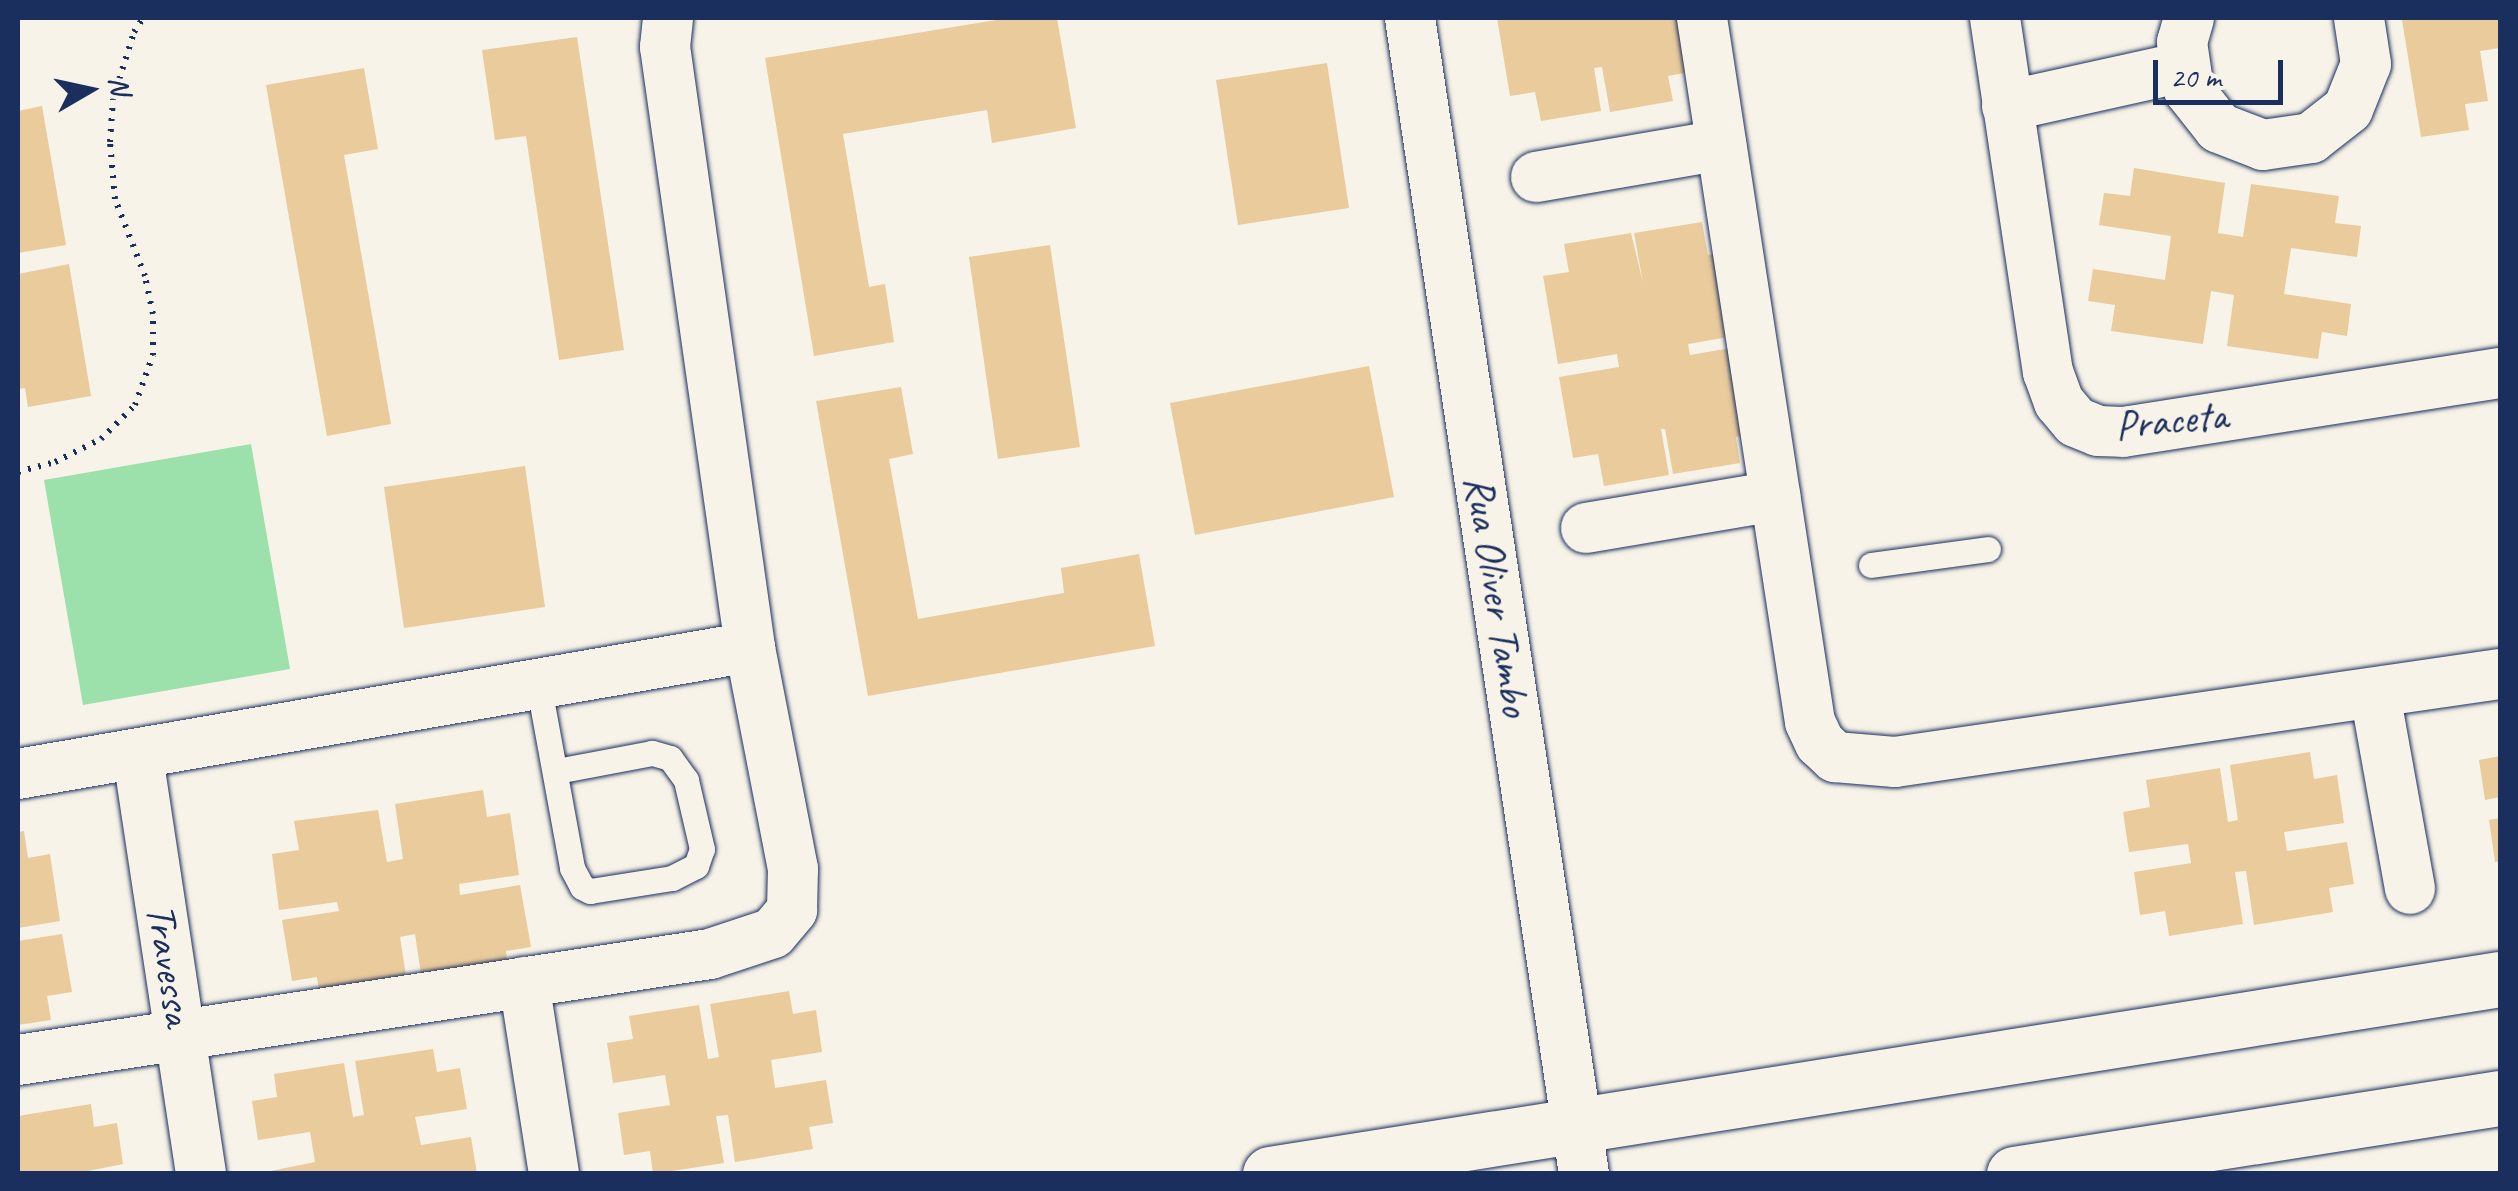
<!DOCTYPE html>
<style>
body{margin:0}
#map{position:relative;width:2518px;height:1191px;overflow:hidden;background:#f7f3e8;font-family:Caveat,sans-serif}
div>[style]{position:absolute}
.green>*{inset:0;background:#9ce0ac}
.building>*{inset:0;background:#e9cb9c}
.path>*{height:6px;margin-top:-3px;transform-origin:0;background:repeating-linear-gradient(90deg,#1b2f5e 0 2.5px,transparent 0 10.5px)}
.roads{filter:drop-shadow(0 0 2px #1b2f5e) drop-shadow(0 0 2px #1b2f5e)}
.service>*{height:25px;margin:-12.5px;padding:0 12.5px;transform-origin:12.5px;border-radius:12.5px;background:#f7f3e8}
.minor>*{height:50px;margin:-25px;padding:0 25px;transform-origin:25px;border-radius:25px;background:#f7f3e8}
.tertiary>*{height:55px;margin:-27.5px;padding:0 27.5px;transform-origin:27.5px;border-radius:27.5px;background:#f7f3e8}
span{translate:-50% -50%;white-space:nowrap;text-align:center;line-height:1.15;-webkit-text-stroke:8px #f7f3e8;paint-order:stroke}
.street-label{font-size:42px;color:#1b2f5e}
.frame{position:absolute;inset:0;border:20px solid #1b2f5e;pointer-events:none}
.north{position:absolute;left:40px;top:40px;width:100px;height:100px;-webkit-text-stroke:8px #f7f3e8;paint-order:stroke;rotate:81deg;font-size:28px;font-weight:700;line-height:40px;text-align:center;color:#1b2f5e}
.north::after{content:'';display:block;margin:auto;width:35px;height:45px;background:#1b2f5e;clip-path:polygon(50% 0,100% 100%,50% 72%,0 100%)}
.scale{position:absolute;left:2153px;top:60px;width:130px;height:45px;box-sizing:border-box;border:5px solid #1b2f5e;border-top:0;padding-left:12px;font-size:30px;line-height:35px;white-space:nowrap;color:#1b2f5e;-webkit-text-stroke:8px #f7f3e8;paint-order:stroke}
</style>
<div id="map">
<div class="green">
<div style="clip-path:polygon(251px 444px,290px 669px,83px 705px,44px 480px)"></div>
</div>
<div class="building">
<div style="clip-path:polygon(1008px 18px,1057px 18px,1076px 128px,992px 143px,987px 110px,843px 134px,869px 287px,885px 284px,894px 342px,814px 356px,765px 58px)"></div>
<div style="clip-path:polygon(1497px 18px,1686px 18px,1695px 71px,1668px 76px,1673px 101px,1610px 112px,1602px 67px,1594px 68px,1601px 111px,1541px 121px,1535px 92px,1510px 96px)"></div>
<div style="clip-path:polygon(2416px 18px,2500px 18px,2500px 48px,2480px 51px,2488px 101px,2465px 104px,2469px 130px,2421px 137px,2402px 20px)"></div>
<div style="clip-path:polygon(577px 37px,624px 350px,559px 360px,526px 136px,495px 140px,482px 50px)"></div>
<div style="clip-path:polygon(1327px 63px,1349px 208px,1238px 225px,1216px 80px)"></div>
<div style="clip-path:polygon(364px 68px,378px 149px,344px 155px,391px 424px,327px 436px,266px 85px)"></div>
<div style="clip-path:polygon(42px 106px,66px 245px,18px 253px,18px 111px)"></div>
<div style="clip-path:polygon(2134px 168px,2225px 183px,2218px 233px,2243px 237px,2251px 184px,2339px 196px,2335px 223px,2361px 226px,2357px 257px,2291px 248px,2284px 294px,2351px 304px,2347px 336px,2322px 332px,2318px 359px,2227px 346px,2234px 295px,2211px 291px,2203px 344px,2111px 331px,2115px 305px,2088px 301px,2093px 269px,2165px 280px,2171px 236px,2099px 225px,2104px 193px,2130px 196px)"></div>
<div style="clip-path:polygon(1702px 222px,1708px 255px,1732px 251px,1746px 334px,1688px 344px,1690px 355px,1748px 345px,1762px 432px,1736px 437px,1740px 463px,1673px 474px,1665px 429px,1661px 429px,1669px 475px,1604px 486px,1598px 454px,1573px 458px,1559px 377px,1619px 367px,1617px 354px,1558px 364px,1543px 276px,1569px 272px,1564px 244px,1631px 233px,1643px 283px,1634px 233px)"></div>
<div style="clip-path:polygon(1050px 245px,1080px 447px,998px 459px,969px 257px)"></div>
<div style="clip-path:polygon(69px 264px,91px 396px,28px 407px,25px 388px,18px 389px,18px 274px)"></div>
<div style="clip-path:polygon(1369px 366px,1394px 497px,1195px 535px,1170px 403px)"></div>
<div style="clip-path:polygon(901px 387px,913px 454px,889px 459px,918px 619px,1064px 593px,1061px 568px,1139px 554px,1155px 646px,868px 696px,816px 401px)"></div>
<div style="clip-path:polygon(525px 466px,545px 607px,404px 628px,384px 487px)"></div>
<div style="clip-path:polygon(2310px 752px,2314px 779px,2337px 775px,2344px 823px,2284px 832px,2287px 851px,2347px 842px,2354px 884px,2329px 888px,2333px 912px,2254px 925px,2246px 871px,2235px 872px,2243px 924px,2169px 936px,2165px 911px,2140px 915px,2134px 872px,2191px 863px,2188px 844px,2129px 852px,2123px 812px,2150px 807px,2146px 780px,2220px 768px,2228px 822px,2238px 820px,2230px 765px)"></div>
<div style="clip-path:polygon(2500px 756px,2500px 797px,2485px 800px,2479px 760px)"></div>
<div style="clip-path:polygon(483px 790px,487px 817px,510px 813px,519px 875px,459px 884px,460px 895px,520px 885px,531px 947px,506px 951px,509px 975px,423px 988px,415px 934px,400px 937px,408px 989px,321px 1002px,317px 977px,292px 981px,282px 920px,339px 911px,337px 902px,279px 910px,272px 854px,299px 850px,294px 821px,378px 810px,387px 862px,403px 859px,395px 804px)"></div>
<div style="clip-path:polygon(2500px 818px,2500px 861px,2495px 862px,2489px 820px)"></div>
<div style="clip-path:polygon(24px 831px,28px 858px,50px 854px,60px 921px,18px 928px,18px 832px)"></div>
<div style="clip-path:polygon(62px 934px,72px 992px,47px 996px,51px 1020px,18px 1025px,18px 941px)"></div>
<div style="clip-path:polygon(789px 991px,793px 1014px,816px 1010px,822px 1052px,771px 1060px,775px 1088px,826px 1080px,833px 1123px,809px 1127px,813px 1149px,735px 1162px,728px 1115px,716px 1116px,724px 1163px,653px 1174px,650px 1151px,624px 1155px,618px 1113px,670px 1105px,665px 1075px,613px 1083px,607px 1043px,633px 1039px,629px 1016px,699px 1005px,708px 1059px,719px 1057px,710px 1004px)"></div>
<div style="clip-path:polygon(433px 1049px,437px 1072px,460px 1068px,467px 1109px,415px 1117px,421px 1145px,471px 1137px,477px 1174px,256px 1174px,315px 1162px,310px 1132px,258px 1140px,252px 1101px,277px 1097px,274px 1074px,344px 1063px,353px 1117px,364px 1115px,355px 1061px)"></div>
<div style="clip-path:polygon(91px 1104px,94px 1127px,117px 1123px,123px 1164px,73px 1174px,18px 1174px,18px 1116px)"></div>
</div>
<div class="path">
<div style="left:18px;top:472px;width:38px;rotate:-15deg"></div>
<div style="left:55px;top:462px;width:51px;rotate:-26.6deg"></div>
<div style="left:101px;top:439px;width:48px;rotate:-45deg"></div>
<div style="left:135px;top:405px;width:53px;rotate:-70.2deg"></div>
<div style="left:153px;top:355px;width:41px;rotate:-90deg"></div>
<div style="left:153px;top:314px;width:39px;rotate:-102deg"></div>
<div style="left:145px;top:276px;width:83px;rotate:-111.3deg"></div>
<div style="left:115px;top:199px;width:57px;rotate:-95deg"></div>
<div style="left:110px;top:142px;width:43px;rotate:-86deg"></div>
<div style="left:113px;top:99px;width:70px;rotate:-72.6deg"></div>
<div style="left:134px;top:32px;width:17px;rotate:-57deg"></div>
</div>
<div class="roads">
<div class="service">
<div style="left:1871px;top:565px;width:118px;rotate:-7.8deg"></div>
<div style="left:538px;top:682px;width:189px;rotate:79.6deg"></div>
<div style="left:572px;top:868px;width:21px;rotate:62deg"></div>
<div style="left:582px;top:887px;width:9px;rotate:27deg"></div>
<div style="left:590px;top:891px;width:83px;rotate:-9deg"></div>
<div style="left:672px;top:878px;width:27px;rotate:-27deg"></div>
<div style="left:696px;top:866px;width:18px;rotate:-71deg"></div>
<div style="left:702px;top:849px;width:71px;rotate:-103.1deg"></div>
<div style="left:686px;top:780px;width:27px;rotate:-126deg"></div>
<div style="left:670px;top:758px;width:19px;rotate:-164deg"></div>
<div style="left:652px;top:753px;width:97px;rotate:169.3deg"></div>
</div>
<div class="minor">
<div style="left:1410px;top:18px;width:1169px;rotate:81.44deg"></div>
<div style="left:1702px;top:18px;width:712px;rotate:81.28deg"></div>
<div style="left:1810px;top:722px;width:23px;rotate:65deg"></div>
<div style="left:1820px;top:743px;width:21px;rotate:43deg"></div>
<div style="left:1835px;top:757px;width:60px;rotate:4.8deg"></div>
<div style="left:1895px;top:762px;width:611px;rotate:-8.28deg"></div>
<div style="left:1995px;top:18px;width:358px;rotate:81.5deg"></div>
<div style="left:2048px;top:372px;width:32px;rotate:70deg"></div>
<div style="left:2059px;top:402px;width:26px;rotate:50deg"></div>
<div style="left:2076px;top:422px;width:24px;rotate:22deg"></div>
<div style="left:2098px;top:431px;width:25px;rotate:2deg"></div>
<div style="left:2123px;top:432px;width:382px;rotate:-8.9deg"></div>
<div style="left:2189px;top:18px;width:25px;rotate:106deg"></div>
<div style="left:2182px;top:42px;width:49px;rotate:81.7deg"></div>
<div style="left:2189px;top:90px;width:48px;rotate:51.7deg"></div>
<div style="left:2219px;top:128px;width:47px;rotate:21.1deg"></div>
<div style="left:2263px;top:145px;width:49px;rotate:-8.3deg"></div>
<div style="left:2311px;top:138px;width:47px;rotate:-38.1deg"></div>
<div style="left:2348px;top:109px;width:48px;rotate:-68.2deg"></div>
<div style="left:2366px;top:64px;width:47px;rotate:-98.7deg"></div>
<div style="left:2007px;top:106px;width:180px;rotate:-12.5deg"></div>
<div style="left:1536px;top:177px;width:188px;rotate:-9.8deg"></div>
<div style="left:1586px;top:528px;width:192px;rotate:-9.6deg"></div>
<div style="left:2375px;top:694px;width:198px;rotate:79.8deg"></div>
<div style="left:138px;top:757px;width:422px;rotate:81.4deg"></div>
<div style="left:18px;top:774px;width:743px;rotate:-9.84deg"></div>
<div style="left:524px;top:982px;width:194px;rotate:81.1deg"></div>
<div style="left:18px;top:1060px;width:700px;rotate:-8.71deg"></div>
<div style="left:710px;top:954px;width:66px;rotate:-18.4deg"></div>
<div style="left:773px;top:933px;width:30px;rotate:-50deg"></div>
<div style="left:792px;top:910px;width:41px;rotate:-88.6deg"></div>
<div style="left:793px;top:869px;width:226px;rotate:-101deg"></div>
<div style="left:750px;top:647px;width:606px;rotate:-98.06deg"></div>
<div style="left:665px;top:47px;width:29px;rotate:-84deg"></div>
</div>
<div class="tertiary">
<div style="left:1270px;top:1174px;width:1245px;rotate:-9.01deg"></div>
<div style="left:2014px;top:1174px;width:492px;rotate:-8.9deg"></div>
</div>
</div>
<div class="street-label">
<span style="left:2171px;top:421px;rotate:-6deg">Praceta</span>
<span style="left:1497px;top:596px;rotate:81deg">Rua Oliver Tambo</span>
<span style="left:169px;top:965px;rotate:81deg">Travessa</span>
</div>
<div class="frame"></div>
<div class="north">N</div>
<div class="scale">20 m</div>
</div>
